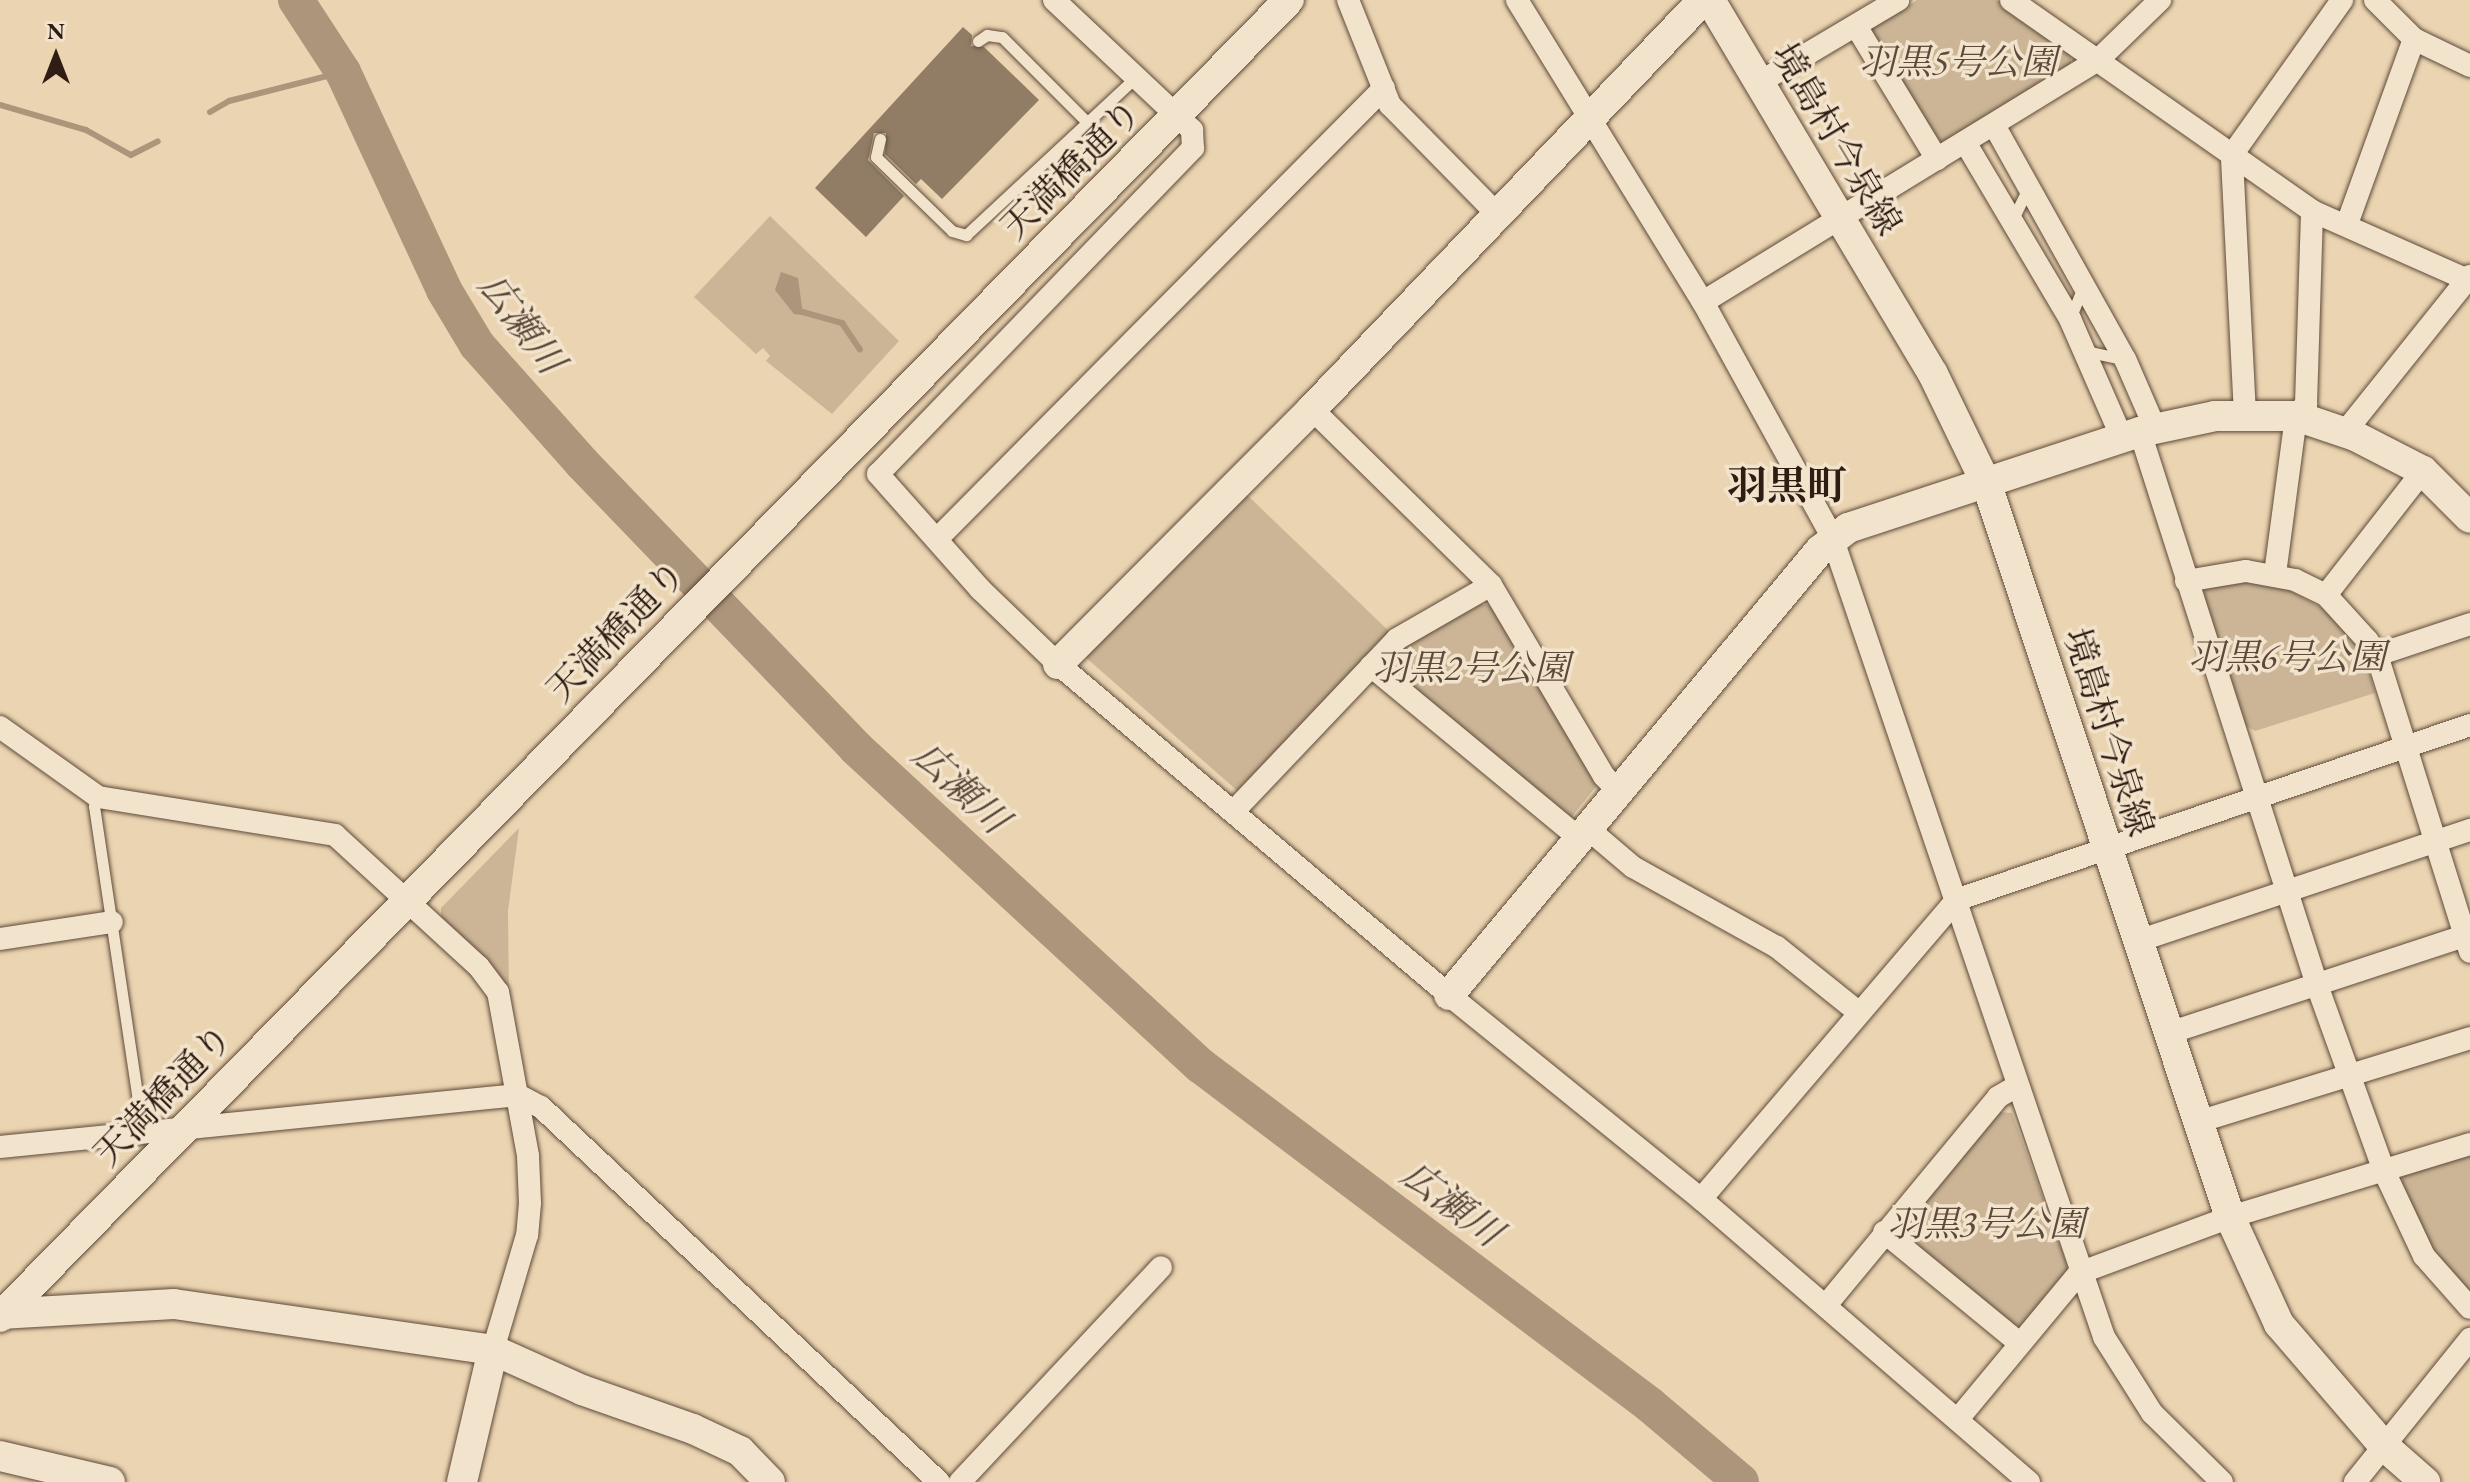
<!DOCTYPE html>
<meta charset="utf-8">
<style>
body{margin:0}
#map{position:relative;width:2470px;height:1482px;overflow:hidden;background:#ebd4b1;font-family:"EB Garamond","Noto Serif JP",serif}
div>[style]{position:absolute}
.green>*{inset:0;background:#cbb596}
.water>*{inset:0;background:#ab957b}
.stream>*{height:6px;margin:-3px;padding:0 3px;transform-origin:3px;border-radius:3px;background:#ab957b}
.river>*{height:36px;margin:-18px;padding:0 18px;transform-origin:18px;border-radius:18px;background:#ab957b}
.building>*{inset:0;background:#917c65}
.roads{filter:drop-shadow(0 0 2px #5e4a3a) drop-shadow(0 0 2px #5e4a3a)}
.lane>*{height:11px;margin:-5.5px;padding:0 5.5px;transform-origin:5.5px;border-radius:5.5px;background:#f2e3cc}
.street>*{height:22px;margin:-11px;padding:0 11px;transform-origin:11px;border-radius:11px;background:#f2e3cc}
.secondary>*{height:30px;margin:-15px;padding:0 15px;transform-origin:15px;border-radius:15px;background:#f2e3cc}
span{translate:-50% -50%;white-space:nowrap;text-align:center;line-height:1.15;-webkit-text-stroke:7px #f2e3cc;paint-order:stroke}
.park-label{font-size:36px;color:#5e4a3a;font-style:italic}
.street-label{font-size:36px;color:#2f1c12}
.water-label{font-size:38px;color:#5a4637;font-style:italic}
.quarter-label{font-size:40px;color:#2f1c12;font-weight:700}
.north{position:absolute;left:16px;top:16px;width:80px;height:80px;-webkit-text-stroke:6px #f2e3cc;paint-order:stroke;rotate:0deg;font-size:22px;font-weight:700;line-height:32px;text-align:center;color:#2f1c12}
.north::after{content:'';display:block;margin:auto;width:28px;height:36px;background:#2f1c12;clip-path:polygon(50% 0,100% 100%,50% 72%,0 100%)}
</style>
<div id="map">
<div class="green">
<div style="clip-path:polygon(1917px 0,1997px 0,2071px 54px,2071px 67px,1944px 141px,1932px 138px,1871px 39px,1871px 29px)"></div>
<div style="clip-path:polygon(770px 216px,899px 341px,832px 414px,766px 361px,770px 356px,763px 348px,756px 354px,694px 297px)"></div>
<div style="clip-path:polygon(1245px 493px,1392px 634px,1241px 794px,1083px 655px)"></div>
<div style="clip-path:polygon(2236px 578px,2289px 590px,2329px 612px,2363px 650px,2375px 693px,2255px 731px,2246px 726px,2204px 595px,2208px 584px)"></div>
<div style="clip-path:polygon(1479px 603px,1495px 607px,1598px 784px,1569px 820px,1392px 669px,1394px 652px)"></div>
<div style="clip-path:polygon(519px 828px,508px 911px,509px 998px,494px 967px,441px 917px,441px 908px)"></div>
<div style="clip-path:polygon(1998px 1112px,2012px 1113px,2067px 1264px,2067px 1272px,2022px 1325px,2011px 1325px,1904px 1237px,1904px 1225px)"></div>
<div style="clip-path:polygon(2470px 1153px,2470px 1297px,2428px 1244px,2400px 1189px,2404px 1174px)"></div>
</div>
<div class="water">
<div style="clip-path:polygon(781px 272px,798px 278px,803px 315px,794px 314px,775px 290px)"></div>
</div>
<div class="stream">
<div style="left:0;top:105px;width:90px;rotate:16.2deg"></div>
<div style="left:86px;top:130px;width:51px;rotate:29.1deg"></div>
<div style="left:131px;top:155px;width:30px;rotate:-27deg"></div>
<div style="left:210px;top:112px;width:22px;rotate:-30deg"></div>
<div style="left:229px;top:101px;width:118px;rotate:-14.3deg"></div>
<div style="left:799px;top:311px;width:45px;rotate:15.6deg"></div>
<div style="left:842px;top:323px;width:32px;rotate:56deg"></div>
</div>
<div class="river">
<div style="left:296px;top:0;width:86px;rotate:56.9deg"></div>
<div style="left:343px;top:72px;width:240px;rotate:65.1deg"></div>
<div style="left:444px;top:290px;width:64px;rotate:59deg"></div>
<div style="left:477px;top:345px;width:158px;rotate:48.3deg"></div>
<div style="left:582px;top:463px;width:395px;rotate:46.1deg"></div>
<div style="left:856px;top:748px;width:469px;rotate:42.7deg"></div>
<div style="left:1201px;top:1066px;width:563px;rotate:37.05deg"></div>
<div style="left:1650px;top:1405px;width:119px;rotate:40.2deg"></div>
</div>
<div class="building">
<div style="clip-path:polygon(963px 27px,972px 35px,971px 46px,984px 47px,1039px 100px,942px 199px,921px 179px,916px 184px,885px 154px,886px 133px,874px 133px,868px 160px,904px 196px,866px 237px,815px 188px)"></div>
</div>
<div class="roads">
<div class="lane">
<div style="left:978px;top:41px;width:11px;rotate:-34deg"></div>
<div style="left:987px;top:35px;width:15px;rotate:8deg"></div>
<div style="left:1002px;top:37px;width:122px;rotate:45deg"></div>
<div style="left:880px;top:139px;width:18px;rotate:103deg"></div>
<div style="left:876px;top:157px;width:106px;rotate:44.2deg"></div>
<div style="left:952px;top:231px;width:15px;rotate:16deg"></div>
<div style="left:966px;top:235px;width:228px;rotate:-42.9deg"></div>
<div style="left:2012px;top:221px;width:39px;rotate:-64deg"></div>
<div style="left:2070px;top:319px;width:38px;rotate:-68deg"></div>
<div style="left:2085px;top:351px;width:40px;rotate:12deg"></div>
<div style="left:98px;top:797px;width:10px;rotate:114deg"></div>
<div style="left:94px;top:806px;width:330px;rotate:81.5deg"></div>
</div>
<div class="street">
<div style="left:1054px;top:0;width:190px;rotate:43.3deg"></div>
<div style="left:1192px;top:130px;width:18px;rotate:87deg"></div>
<div style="left:1193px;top:148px;width:453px;rotate:134deg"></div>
<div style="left:878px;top:474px;width:154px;rotate:48.4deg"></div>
<div style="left:980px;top:589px;width:108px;rotate:43.9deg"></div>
<div style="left:1058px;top:664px;width:512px;rotate:40.25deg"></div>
<div style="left:1449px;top:995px;width:324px;rotate:39deg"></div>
<div style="left:1348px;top:0;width:113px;rotate:68.2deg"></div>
<div style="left:1390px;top:105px;width:153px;rotate:45.5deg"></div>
<div style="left:1517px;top:0;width:355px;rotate:58.4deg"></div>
<div style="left:1703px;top:302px;width:268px;rotate:61.2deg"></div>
<div style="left:1832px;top:537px;width:845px;rotate:71.22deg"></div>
<div style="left:2104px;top:1337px;width:90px;rotate:57.7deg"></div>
<div style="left:2152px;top:1413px;width:98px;rotate:44.6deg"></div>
<div style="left:2011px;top:0;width:368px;rotate:35deg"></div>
<div style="left:2312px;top:211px;width:173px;rotate:23.9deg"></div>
<div style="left:2375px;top:0;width:55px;rotate:45deg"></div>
<div style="left:2414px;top:39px;width:62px;rotate:25.7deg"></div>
<div style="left:1856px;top:26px;width:156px;rotate:58.7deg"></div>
<div style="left:1760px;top:82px;width:161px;rotate:-30.7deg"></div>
<div style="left:1994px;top:125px;width:268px;rotate:60.8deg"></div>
<div style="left:2125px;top:359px;width:75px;rotate:66.5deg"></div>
<div style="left:1965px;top:142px;width:206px;rotate:59.3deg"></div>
<div style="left:2070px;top:319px;width:130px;rotate:66.4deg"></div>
<div style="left:2347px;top:224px;width:197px;rotate:-70.1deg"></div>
<div style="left:1703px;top:302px;width:462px;rotate:-31.5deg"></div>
<div style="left:2097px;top:61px;width:88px;rotate:-44.1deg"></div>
<div style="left:1312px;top:409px;width:251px;rotate:44.5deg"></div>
<div style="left:1491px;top:585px;width:222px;rotate:59.4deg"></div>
<div style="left:1604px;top:776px;width:22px;rotate:47deg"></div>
<div style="left:2245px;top:415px;width:260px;rotate:-92.9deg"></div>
<div style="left:2232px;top:155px;width:190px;rotate:-54.6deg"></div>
<div style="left:2140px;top:432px;width:581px;rotate:72.25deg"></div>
<div style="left:2317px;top:985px;width:198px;rotate:70.2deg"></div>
<div style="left:2384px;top:1171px;width:94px;rotate:64.8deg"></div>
<div style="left:2424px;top:1256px;width:69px;rotate:48.5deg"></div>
<div style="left:2345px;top:432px;width:200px;rotate:-51.3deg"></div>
<div style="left:937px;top:539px;width:635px;rotate:-45.26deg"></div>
<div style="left:2275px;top:574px;width:159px;rotate:-82.4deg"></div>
<div style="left:2296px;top:416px;width:16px;rotate:-50deg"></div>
<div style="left:2306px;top:404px;width:193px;rotate:-88.2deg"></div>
<div style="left:2186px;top:581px;width:61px;rotate:-9.5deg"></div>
<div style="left:2246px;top:571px;width:50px;rotate:10.4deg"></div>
<div style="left:2295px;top:580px;width:34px;rotate:26deg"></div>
<div style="left:2326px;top:595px;width:61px;rotate:47.7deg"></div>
<div style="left:2367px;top:640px;width:18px;rotate:56deg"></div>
<div style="left:2377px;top:655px;width:311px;rotate:72.6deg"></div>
<div style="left:2326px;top:595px;width:157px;rotate:-52deg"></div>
<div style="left:2377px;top:655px;width:98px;rotate:-18.4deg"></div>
<div style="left:1371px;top:666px;width:270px;rotate:39.6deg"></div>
<div style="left:0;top:727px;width:120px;rotate:35.5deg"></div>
<div style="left:98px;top:797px;width:240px;rotate:9.1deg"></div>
<div style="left:335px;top:835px;width:195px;rotate:42.5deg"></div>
<div style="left:479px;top:967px;width:31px;rotate:53deg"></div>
<div style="left:498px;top:992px;width:167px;rotate:79.6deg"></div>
<div style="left:528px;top:1156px;width:47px;rotate:87.6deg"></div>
<div style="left:530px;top:1203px;width:32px;rotate:95deg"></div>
<div style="left:527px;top:1235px;width:120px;rotate:106.5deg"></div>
<div style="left:1233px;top:812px;width:238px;rotate:-46.5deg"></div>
<div style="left:1397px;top:639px;width:108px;rotate:-29.9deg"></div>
<div style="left:1587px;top:828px;width:60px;rotate:40.3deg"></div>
<div style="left:1633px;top:867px;width:165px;rotate:29.1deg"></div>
<div style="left:1777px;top:947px;width:104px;rotate:38.7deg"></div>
<div style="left:0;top:939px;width:113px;rotate:-8.6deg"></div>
<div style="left:2141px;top:940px;width:347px;rotate:-18.5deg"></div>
<div style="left:2172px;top:1032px;width:314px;rotate:-18.2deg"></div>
<div style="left:2201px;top:1121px;width:282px;rotate:-17.1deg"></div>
<div style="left:0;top:1147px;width:521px;rotate:-5.73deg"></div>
<div style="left:518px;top:1095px;width:26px;rotate:28deg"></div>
<div style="left:541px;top:1107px;width:547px;rotate:43.3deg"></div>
<div style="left:1884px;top:1232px;width:175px;rotate:39.4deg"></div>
<div style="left:1827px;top:1304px;width:268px;rotate:-50.4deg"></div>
<div style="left:1998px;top:1097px;width:20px;rotate:-30deg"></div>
<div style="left:1958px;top:1419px;width:190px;rotate:-50.3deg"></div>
<div style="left:2079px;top:1273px;width:161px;rotate:-20.3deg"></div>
<div style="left:2230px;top:1217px;width:251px;rotate:-16.9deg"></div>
<div style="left:960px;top:1482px;width:294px;rotate:-46.9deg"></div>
<div style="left:2029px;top:1482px;width:433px;rotate:-139.2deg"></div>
<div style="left:1701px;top:1199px;width:393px;rotate:-49.5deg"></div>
<div style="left:1956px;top:900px;width:543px;rotate:-18.8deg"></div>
<div style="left:2355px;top:1482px;width:184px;rotate:-51.2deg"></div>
</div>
<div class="secondary">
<div style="left:1710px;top:0;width:435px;rotate:59.2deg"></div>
<div style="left:1933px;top:374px;width:123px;rotate:64.1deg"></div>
<div style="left:1987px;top:485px;width:771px;rotate:71.64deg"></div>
<div style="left:2230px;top:1217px;width:118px;rotate:65.4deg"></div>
<div style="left:2279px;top:1324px;width:161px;rotate:49.3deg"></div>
<div style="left:2384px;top:1446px;width:55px;rotate:41.3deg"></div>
<div style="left:1058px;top:664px;width:360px;rotate:-45.1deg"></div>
<div style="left:1312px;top:409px;width:566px;rotate:-46.29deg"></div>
<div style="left:1449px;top:995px;width:579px;rotate:-50.18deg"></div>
<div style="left:1820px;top:550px;width:36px;rotate:-38deg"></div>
<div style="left:1848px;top:528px;width:307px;rotate:-18.2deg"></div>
<div style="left:2140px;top:432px;width:77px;rotate:-12deg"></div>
<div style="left:2215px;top:416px;width:81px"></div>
<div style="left:2296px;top:416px;width:62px;rotate:18.7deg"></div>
<div style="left:2355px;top:436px;width:76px;rotate:27.2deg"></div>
<div style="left:2423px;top:471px;width:66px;rotate:45deg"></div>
<div style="left:0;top:1314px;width:174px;rotate:-3.3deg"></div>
<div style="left:174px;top:1304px;width:322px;rotate:8.2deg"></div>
<div style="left:493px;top:1350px;width:98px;rotate:24.2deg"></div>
<div style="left:582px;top:1390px;width:118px;rotate:19.4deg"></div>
<div style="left:693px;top:1429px;width:52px;rotate:25.1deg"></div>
<div style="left:740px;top:1451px;width:43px;rotate:45.9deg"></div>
<div style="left:0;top:1317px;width:1843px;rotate:-45.62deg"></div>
<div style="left:0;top:1456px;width:113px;rotate:13.3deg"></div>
<div style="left:462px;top:1482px;width:136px;rotate:-76.8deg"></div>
</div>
</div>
<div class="park-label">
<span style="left:1958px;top:62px">羽黒5号公園</span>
<span style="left:2287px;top:657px">羽黒6号公園</span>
<span style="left:1471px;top:668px">羽黒2号公園</span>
<span style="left:1986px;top:1224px">羽黒3号公園</span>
</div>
<div class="street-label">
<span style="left:1837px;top:139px;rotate:59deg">境島村今泉線</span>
<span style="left:1071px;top:169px;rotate:-45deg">天満橋通り</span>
<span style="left:616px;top:631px;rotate:-46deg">天満橋通り</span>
<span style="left:2109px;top:732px;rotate:72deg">境島村今泉線</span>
<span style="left:163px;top:1095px;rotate:-46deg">天満橋通り</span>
</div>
<div class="water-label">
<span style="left:522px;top:323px;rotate:53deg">広瀬川</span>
<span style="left:961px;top:787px;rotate:43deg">広瀬川</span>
<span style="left:1452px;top:1203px;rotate:37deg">広瀬川</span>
</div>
<div class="quarter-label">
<span style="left:1787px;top:485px">羽黒町</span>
</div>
<div class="north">N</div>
</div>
